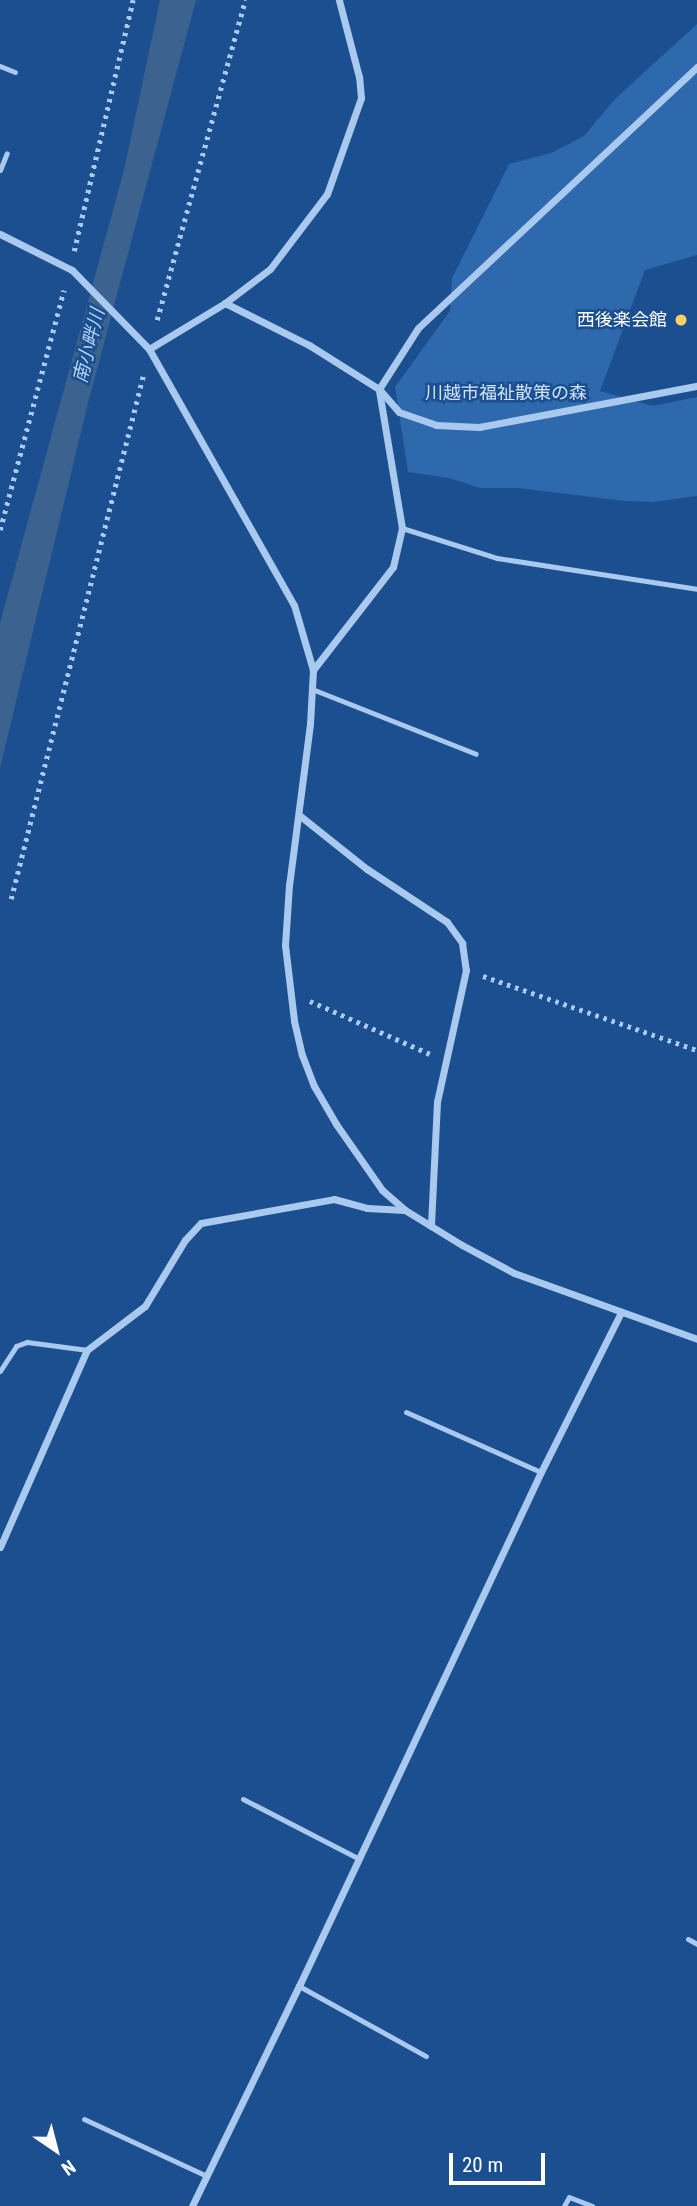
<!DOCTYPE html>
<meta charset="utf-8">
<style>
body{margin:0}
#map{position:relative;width:697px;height:2206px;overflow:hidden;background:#1b4f8f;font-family:"Roboto Condensed","Noto Sans JP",sans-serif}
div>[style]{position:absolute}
.green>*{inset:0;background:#2e69ad}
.water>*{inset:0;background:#3c6290}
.path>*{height:4.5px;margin-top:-2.25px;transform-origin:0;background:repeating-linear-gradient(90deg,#a9c9ee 0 3.5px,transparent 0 8.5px)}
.service>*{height:5px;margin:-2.5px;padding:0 2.5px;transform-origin:2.5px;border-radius:2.5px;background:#a9c9ee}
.minor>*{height:7px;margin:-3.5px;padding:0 3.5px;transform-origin:3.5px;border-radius:3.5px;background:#a9c9ee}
.dots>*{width:19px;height:19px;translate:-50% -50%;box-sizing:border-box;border:4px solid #1b4f8f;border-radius:50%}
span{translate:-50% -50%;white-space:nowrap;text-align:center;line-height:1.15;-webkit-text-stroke:5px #1b4f8f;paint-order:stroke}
.poi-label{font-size:18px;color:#fff}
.right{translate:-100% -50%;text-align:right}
.park-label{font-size:18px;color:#cfe3fa}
.water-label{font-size:19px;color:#b5d3f5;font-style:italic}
.north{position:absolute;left:21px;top:2115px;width:70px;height:70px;-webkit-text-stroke:5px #1b4f8f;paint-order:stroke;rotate:145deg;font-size:19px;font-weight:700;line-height:28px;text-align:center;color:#fff}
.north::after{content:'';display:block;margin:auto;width:24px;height:32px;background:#fff;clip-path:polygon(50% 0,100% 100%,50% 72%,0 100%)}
.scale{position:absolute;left:449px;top:2153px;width:96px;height:32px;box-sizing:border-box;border:4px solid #fff;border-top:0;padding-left:9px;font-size:21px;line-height:24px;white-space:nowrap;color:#fff;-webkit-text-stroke:5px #1b4f8f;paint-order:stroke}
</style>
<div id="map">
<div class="green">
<div style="clip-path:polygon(697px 24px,697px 255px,645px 270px,600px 391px,653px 406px,697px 397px,697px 496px,653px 502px,625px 501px,518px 488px,480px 488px,449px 478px,408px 472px,395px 387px,450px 311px,452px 278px,509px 164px,551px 153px,584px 136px,615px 99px)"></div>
</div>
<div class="water">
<div style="clip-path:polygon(160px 0,196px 0,89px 399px,0 768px,0 623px,124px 170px)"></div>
</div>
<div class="path">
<div style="left:74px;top:251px;width:258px;rotate:-76.8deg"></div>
<div style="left:157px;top:320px;width:332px;rotate:-74.6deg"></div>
<div style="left:0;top:530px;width:248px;rotate:-75.1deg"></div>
<div style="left:11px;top:899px;width:539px;rotate:-75.83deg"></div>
<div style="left:483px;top:976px;width:226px;rotate:19.1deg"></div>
<div style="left:310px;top:1001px;width:131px;rotate:23.8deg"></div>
</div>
<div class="service">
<div style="left:0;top:66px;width:16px;rotate:22deg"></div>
<div style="left:0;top:170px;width:18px;rotate:-68deg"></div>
<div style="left:402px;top:528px;width:100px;rotate:17.5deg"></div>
<div style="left:497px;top:558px;width:202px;rotate:8.8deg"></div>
<div style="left:312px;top:689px;width:176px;rotate:21.6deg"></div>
<div style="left:0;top:1371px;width:30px;rotate:-57deg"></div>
<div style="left:16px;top:1346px;width:12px;rotate:-20deg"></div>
<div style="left:27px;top:1342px;width:61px;rotate:7.6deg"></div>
<div style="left:406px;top:1412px;width:148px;rotate:24deg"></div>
<div style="left:243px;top:1799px;width:131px;rotate:27.3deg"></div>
<div style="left:688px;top:1939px;width:10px;rotate:29deg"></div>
<div style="left:299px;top:1986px;width:145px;rotate:28.9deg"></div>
<div style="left:84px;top:2119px;width:136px;rotate:24.9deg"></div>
<div style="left:564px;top:2206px;width:10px;rotate:-61deg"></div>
<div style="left:569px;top:2197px;width:25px;rotate:21deg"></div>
</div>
<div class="minor">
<div style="left:0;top:234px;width:80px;rotate:26.6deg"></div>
<div style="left:72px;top:270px;width:110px;rotate:45.7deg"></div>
<div style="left:149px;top:349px;width:294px;rotate:60.5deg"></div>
<div style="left:294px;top:605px;width:68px;rotate:73.7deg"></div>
<div style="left:313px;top:670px;width:54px;rotate:93.2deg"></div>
<div style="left:310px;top:724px;width:162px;rotate:97.4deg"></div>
<div style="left:289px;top:885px;width:60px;rotate:93.8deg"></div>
<div style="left:285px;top:945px;width:77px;rotate:83.2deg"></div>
<div style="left:294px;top:1021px;width:35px;rotate:77deg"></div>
<div style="left:302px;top:1055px;width:33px;rotate:69deg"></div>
<div style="left:314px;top:1086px;width:44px;rotate:59.9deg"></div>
<div style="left:336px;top:1124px;width:80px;rotate:55.1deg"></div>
<div style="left:382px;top:1190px;width:30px;rotate:41deg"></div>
<div style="left:405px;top:1210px;width:67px;rotate:31.6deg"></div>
<div style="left:462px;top:1245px;width:59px;rotate:28.3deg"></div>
<div style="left:514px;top:1273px;width:195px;rotate:19.8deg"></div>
<div style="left:225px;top:303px;width:94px;rotate:26.6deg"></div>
<div style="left:309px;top:345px;width:83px;rotate:32.2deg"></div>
<div style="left:379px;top:389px;width:72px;rotate:-57.4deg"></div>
<div style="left:418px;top:328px;width:382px;rotate:-43.1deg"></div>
<div style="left:149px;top:349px;width:89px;rotate:-31.2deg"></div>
<div style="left:225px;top:303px;width:56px;rotate:-37.1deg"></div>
<div style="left:270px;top:269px;width:94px;rotate:-52.8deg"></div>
<div style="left:327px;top:194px;width:102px;rotate:-70.5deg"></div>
<div style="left:361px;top:98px;width:21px;rotate:-95deg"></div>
<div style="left:359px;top:77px;width:80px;rotate:-104.6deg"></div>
<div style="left:379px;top:389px;width:30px;rotate:49deg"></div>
<div style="left:399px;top:412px;width:39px;rotate:19deg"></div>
<div style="left:436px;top:425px;width:43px;rotate:2.7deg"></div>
<div style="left:479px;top:427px;width:222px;rotate:-10.7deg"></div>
<div style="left:313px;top:670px;width:130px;rotate:-52.2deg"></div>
<div style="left:393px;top:567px;width:40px;rotate:-77deg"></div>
<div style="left:402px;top:528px;width:140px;rotate:-99.5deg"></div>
<div style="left:299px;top:815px;width:87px;rotate:38.5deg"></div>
<div style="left:367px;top:869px;width:96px;rotate:33.5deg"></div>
<div style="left:447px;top:922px;width:26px;rotate:54deg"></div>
<div style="left:462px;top:943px;width:27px;rotate:82deg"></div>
<div style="left:466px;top:970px;width:135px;rotate:102.4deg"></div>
<div style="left:437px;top:1102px;width:124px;rotate:92.8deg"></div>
<div style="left:0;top:1547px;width:215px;rotate:-66.2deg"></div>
<div style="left:87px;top:1350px;width:73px;rotate:-37.2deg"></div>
<div style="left:145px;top:1306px;width:77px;rotate:-58.8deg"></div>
<div style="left:185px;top:1240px;width:23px;rotate:-47deg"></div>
<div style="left:201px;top:1223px;width:135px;rotate:-10.2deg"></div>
<div style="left:334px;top:1199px;width:34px;rotate:15deg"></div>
<div style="left:367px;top:1208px;width:37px;rotate:3deg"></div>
<div style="left:192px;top:2206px;width:245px;rotate:-64.1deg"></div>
<div style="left:299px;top:1986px;width:568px;rotate:-64.79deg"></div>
<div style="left:541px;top:1472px;width:179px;rotate:-63.4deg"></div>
</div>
<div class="dots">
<div style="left:681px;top:320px;background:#ffd166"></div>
</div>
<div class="poi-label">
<span class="right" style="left:667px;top:320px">西後楽会館</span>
</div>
<div class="park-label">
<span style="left:506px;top:393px">川越市福祉散策の森</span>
</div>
<div class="water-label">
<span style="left:89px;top:346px;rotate:-76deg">南小畔川</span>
</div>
<div class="north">N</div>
<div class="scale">20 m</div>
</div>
